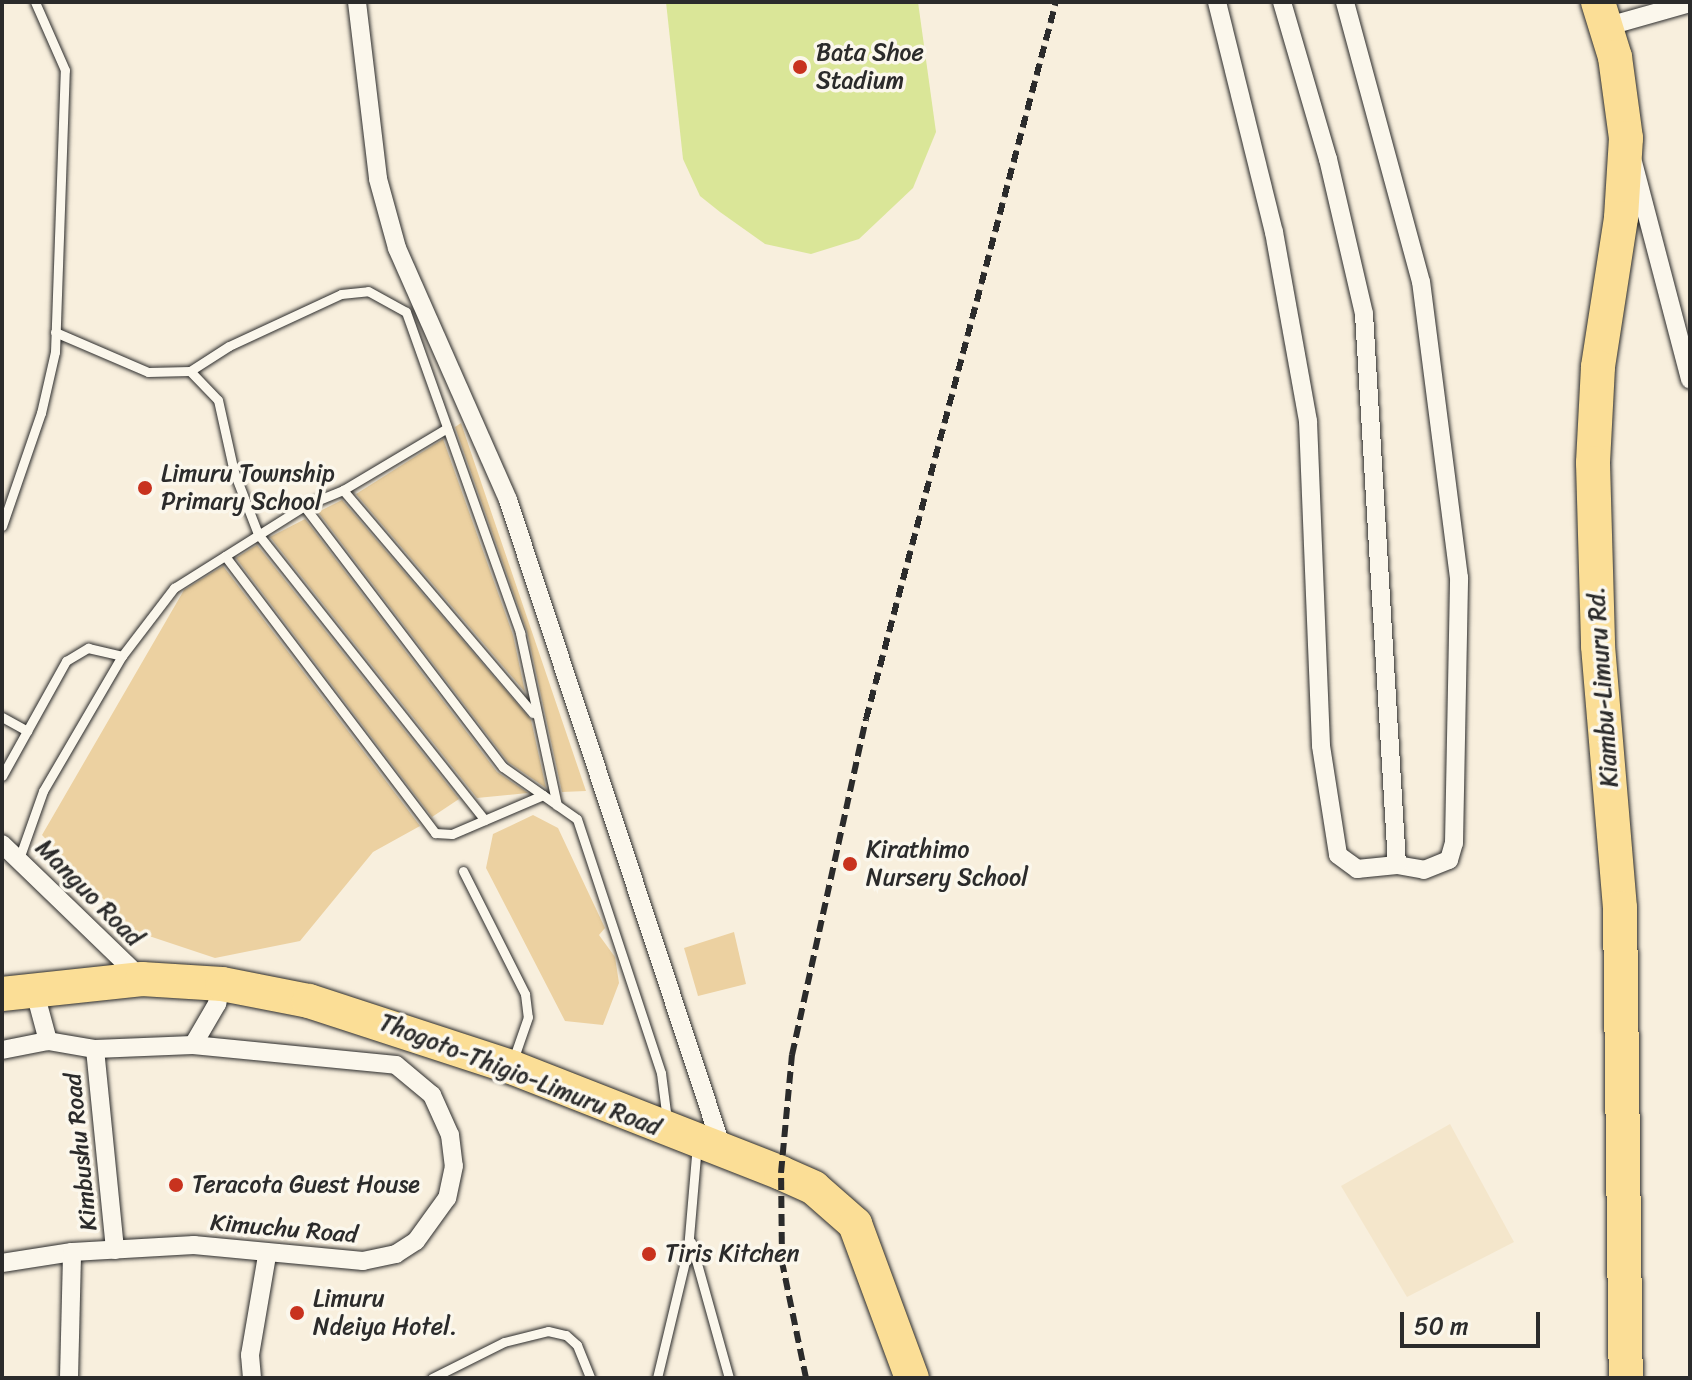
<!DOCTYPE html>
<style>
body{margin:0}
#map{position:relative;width:1692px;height:1380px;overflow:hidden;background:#f8efdd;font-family:Sriracha,sans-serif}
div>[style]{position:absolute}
.built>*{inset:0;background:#f4e6cb}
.green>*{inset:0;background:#dae698}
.building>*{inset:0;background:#ecd1a1}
.roads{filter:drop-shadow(0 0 2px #2b2b2b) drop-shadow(0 0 2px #2b2b2b)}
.lane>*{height:9px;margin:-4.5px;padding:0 4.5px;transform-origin:4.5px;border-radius:4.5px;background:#fbf7ec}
.street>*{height:18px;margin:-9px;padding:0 9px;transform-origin:9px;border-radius:9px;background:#fbf7ec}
.highway>*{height:34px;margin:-17px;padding:0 17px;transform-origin:17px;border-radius:17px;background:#fbde96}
.rail>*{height:6px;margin-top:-3px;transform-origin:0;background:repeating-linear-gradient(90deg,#2b2b2b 0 12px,transparent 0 18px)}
.dots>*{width:22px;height:22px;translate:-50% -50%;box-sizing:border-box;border:4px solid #fbf7ec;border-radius:50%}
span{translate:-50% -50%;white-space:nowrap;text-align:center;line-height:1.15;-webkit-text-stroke:7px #fbf7ec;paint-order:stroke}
.poi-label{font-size:24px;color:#2b2b2b}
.left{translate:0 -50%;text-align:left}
.street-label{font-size:24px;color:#2b2b2b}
.frame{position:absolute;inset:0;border:4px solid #2b2b2b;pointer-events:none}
.scale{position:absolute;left:1400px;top:1312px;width:140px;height:36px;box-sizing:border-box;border:4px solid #2b2b2b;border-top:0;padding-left:10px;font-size:24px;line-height:28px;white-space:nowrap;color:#2b2b2b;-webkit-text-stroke:6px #fbf7ec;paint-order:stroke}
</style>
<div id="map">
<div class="built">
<div style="clip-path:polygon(1450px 1124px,1514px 1242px,1407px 1297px,1341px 1186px)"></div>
</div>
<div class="green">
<div style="clip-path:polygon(666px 2px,918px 2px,936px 132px,913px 188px,859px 239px,811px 254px,765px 244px,720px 212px,700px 196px,683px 159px)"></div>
</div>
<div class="building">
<div style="clip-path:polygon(461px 423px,586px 791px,562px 792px,527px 631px,455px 427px)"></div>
<div style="clip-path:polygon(443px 439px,513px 635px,525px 692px,356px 494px)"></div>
<div style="clip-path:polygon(342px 500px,531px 720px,546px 788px,508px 762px,318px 512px)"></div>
<div style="clip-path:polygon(305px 519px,497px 772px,528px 793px,477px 798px,270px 537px)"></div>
<div style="clip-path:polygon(257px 545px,459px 799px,432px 817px,236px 558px)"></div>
<div style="clip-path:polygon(223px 566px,420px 826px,373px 852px,300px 941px,215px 958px,134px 931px,42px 835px,184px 590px)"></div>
<div style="clip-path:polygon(533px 815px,558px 828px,605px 928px,599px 935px,615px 957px,619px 983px,603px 1025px,565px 1021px,486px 868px,493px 834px)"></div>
<div style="clip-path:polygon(734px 932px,746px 984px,698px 996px,684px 948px)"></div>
</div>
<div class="roads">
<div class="lane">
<div style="left:55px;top:332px;width:101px;rotate:23.3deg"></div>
<div style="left:148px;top:372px;width:42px;rotate:-1.4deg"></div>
<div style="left:190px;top:371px;width:46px;rotate:-32.7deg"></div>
<div style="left:229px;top:346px;width:123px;rotate:-24.9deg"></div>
<div style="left:341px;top:294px;width:27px;rotate:-6deg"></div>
<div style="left:368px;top:291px;width:43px;rotate:28.9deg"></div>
<div style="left:406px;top:312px;width:341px;rotate:70.4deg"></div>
<div style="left:520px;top:633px;width:176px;rotate:77.9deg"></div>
<div style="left:190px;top:371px;width:40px;rotate:46deg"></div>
<div style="left:218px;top:400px;width:74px;rotate:77.5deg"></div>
<div style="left:234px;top:472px;width:66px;rotate:68.8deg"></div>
<div style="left:258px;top:534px;width:365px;rotate:51.6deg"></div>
<div style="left:343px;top:490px;width:121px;rotate:-30.8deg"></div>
<div style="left:304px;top:506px;width:328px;rotate:52.7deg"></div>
<div style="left:503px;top:767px;width:90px;rotate:35.1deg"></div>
<div style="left:577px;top:819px;width:268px;rotate:71.7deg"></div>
<div style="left:661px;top:1073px;width:47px;rotate:82.7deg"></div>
<div style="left:2px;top:526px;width:120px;rotate:-71deg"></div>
<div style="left:41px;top:413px;width:63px;rotate:-77.1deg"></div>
<div style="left:55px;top:352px;width:282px;rotate:-88deg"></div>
<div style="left:65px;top:70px;width:74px;rotate:-113.8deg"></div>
<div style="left:225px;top:556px;width:348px;rotate:52.8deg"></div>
<div style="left:435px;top:833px;width:17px;rotate:3deg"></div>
<div style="left:452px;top:834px;width:99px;rotate:-23.2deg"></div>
<div style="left:2px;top:717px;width:29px;rotate:29deg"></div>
<div style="left:2px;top:776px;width:132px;rotate:-60.9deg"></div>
<div style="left:66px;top:661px;width:26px;rotate:-31deg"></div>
<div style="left:88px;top:648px;width:35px;rotate:13deg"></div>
<div style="left:20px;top:856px;width:69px;rotate:-70.5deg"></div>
<div style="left:43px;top:791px;width:156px;rotate:-59.7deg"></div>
<div style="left:122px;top:656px;width:86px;rotate:-52.6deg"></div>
<div style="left:174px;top:588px;width:154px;rotate:-32.2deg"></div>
<div style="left:304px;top:506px;width:42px;rotate:-22.3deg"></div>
<div style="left:343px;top:490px;width:293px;rotate:49.6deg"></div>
<div style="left:463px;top:871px;width:138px;rotate:63.2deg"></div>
<div style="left:525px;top:994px;width:23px;rotate:83deg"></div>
<div style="left:528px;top:1017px;width:46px;rotate:109.2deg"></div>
<div style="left:691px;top:1242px;width:141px;rotate:74.4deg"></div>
<div style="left:432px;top:1378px;width:80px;rotate:-26.6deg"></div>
<div style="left:504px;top:1342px;width:45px;rotate:-14deg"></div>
<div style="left:548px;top:1331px;width:18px;rotate:13deg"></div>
<div style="left:566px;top:1335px;width:15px;rotate:42deg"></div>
<div style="left:577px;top:1345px;width:35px;rotate:68deg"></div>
<div style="left:657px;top:1378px;width:133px;rotate:-76.5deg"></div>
<div style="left:688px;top:1249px;width:104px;rotate:-85.1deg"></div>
</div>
<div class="street">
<div style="left:357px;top:2px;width:178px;rotate:83.2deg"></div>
<div style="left:378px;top:179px;width:72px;rotate:74.6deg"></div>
<div style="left:397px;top:248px;width:275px;rotate:66.2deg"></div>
<div style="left:508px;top:500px;width:682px;rotate:71.72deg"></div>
<div style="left:1217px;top:2px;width:237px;rotate:76.1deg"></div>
<div style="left:1274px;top:232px;width:192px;rotate:79.8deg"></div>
<div style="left:1308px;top:421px;width:325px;rotate:87.7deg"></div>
<div style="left:1321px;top:746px;width:110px;rotate:81.1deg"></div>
<div style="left:1338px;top:855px;width:24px;rotate:36deg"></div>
<div style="left:1357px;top:869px;width:40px;rotate:-5.7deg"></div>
<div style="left:1397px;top:865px;width:27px;rotate:10deg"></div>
<div style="left:1424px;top:870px;width:27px;rotate:-22deg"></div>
<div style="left:1449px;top:860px;width:18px;rotate:-74deg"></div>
<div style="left:1454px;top:843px;width:265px;rotate:-88.9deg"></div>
<div style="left:1459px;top:578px;width:298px;rotate:-97.3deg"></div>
<div style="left:1421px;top:282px;width:290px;rotate:-105.2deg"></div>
<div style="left:1282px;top:2px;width:164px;rotate:73.7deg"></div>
<div style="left:1328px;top:159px;width:159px;rotate:76.9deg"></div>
<div style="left:1364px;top:314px;width:552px;rotate:86.57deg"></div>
<div style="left:1605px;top:27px;width:88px;rotate:-15.8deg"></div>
<div style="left:1633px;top:162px;width:225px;rotate:75.3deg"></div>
<div style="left:2px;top:844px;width:194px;rotate:44deg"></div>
<div style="left:34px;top:989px;width:54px;rotate:74.9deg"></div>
<div style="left:193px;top:1045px;width:48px;rotate:-59.7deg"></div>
<div style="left:217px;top:1004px;width:21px;rotate:-76deg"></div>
<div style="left:95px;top:1049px;width:202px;rotate:84.3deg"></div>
<div style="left:2px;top:1050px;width:47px;rotate:-11.1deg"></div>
<div style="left:48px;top:1041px;width:48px;rotate:9.7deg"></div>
<div style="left:95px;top:1049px;width:98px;rotate:-2.3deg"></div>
<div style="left:193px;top:1045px;width:204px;rotate:5.6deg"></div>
<div style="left:396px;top:1065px;width:47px;rotate:39.8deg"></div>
<div style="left:432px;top:1095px;width:44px;rotate:65.8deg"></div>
<div style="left:450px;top:1135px;width:31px;rotate:83deg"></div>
<div style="left:454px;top:1166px;width:33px;rotate:102deg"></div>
<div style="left:447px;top:1198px;width:53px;rotate:125.8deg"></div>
<div style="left:416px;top:1241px;width:24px;rotate:147deg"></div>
<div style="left:396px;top:1254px;width:34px;rotate:168deg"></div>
<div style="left:363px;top:1261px;width:170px;rotate:-174.6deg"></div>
<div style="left:194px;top:1245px;width:122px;rotate:176.7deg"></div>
<div style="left:72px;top:1252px;width:71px;rotate:171.1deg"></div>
<div style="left:69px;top:1378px;width:126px;rotate:-88.6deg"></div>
<div style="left:252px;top:1378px;width:23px;rotate:-95deg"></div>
<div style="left:250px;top:1355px;width:100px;rotate:-80.3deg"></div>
</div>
<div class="highway">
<div style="left:1598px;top:2px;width:58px;rotate:72.8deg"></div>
<div style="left:1615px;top:57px;width:82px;rotate:82.3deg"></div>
<div style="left:1626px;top:138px;width:80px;rotate:93.6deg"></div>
<div style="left:1621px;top:218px;width:151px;rotate:98.8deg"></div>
<div style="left:1598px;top:367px;width:96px;rotate:93deg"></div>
<div style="left:1593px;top:463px;width:183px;rotate:88.4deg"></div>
<div style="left:1598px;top:646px;width:263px;rotate:85.2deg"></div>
<div style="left:1620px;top:908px;width:470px;rotate:89.3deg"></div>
<div style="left:2px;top:994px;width:141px;rotate:-6.1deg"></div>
<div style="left:142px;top:979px;width:80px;rotate:3.6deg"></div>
<div style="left:222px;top:984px;width:89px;rotate:11.1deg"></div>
<div style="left:309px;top:1001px;width:213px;rotate:18.1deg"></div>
<div style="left:511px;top:1067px;width:290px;rotate:21.4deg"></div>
<div style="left:781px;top:1173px;width:36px;rotate:24deg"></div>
<div style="left:814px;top:1188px;width:55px;rotate:41.3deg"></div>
<div style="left:855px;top:1224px;width:164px;rotate:69.7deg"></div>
</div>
</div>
<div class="rail">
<div style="left:806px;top:1378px;width:118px;rotate:-101.7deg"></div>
<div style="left:782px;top:1262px;width:89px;rotate:-90.6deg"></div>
<div style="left:781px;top:1173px;width:119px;rotate:-84.7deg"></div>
<div style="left:792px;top:1055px;width:344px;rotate:-77.6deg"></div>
<div style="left:866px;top:719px;width:742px;rotate:-75.16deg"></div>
</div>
<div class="dots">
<div style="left:800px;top:67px;background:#c8321e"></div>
<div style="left:145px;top:488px;background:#c8321e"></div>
<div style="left:850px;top:864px;background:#c8321e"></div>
<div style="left:176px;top:1185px;background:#c8321e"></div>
<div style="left:649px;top:1254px;background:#c8321e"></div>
<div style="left:297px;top:1313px;background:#c8321e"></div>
</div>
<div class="poi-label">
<span class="left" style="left:816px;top:67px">Bata Shoe<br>Stadium</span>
<span class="left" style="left:161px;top:488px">Limuru Township<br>Primary School</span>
<span class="left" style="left:866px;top:864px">Kirathimo<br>Nursery School</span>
<span class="left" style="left:192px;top:1185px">Teracota Guest House</span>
<span class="left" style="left:665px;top:1254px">Tiris Kitchen</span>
<span class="left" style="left:313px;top:1313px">Limuru<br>Ndeiya Hotel.</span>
</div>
<div class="street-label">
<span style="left:1603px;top:687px;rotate:-94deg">Kiambu-Limuru Rd.</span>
<span style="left:89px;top:893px;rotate:45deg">Manguo Road</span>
<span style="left:520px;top:1075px;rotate:21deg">Thogoto-Thigio-Limuru Road</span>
<span style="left:81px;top:1152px;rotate:-96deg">Kimbushu Road</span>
<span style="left:284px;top:1229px;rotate:5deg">Kimuchu Road</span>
</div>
<div class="frame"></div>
<div class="scale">50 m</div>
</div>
